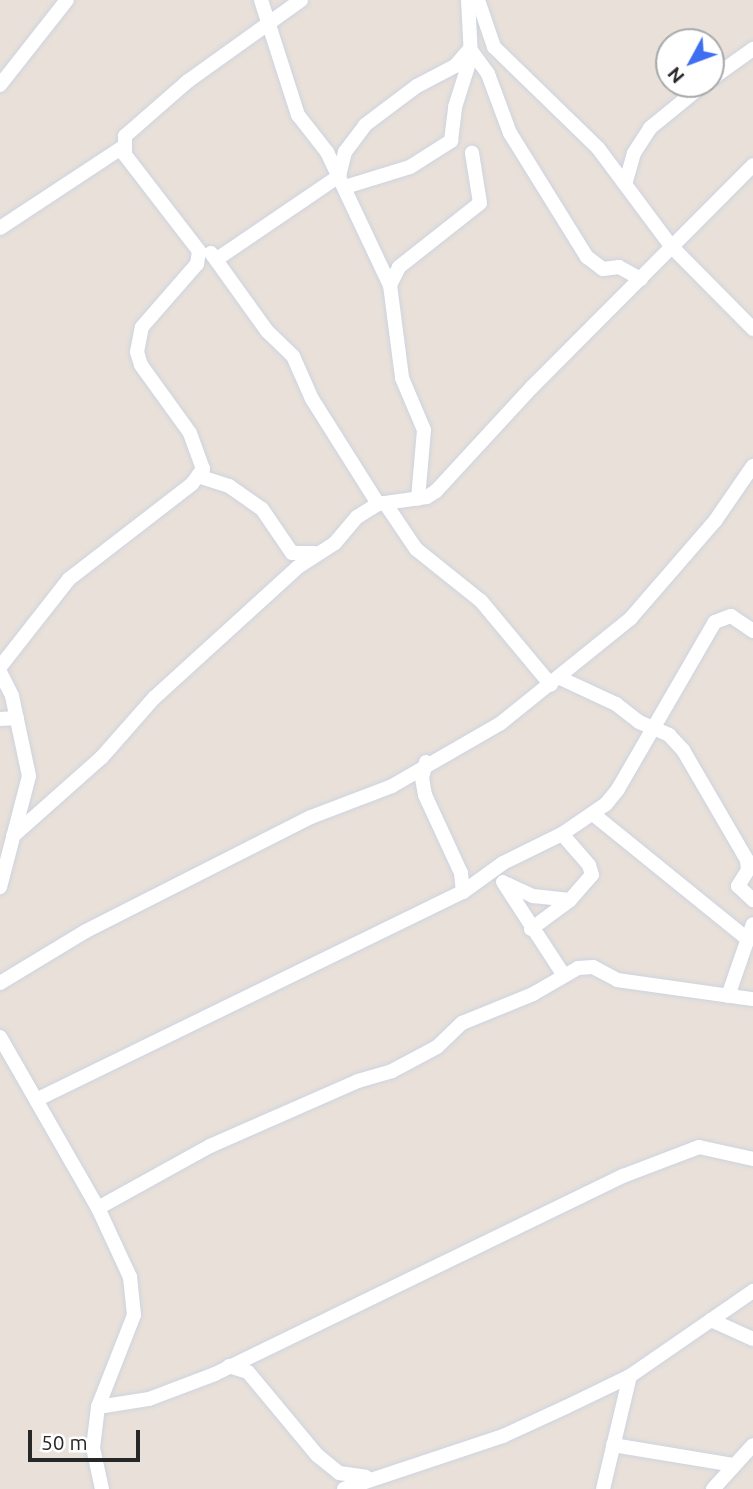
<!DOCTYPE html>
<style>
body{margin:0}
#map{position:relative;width:753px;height:1489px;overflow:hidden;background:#e9e1d9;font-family:Ubuntu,sans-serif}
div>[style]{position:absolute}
.roads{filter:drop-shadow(0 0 2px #ced3e0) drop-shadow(0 0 2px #ced3e0)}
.street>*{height:14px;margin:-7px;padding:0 7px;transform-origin:7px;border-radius:7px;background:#fff}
span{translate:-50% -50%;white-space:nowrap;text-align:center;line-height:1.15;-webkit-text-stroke:5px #fff;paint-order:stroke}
.north{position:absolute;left:655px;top:28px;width:70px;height:70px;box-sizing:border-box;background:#fff;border:2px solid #a9a9a9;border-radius:50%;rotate:229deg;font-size:19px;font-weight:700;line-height:28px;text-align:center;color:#272727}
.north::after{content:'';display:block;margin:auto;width:24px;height:32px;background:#3f6ff0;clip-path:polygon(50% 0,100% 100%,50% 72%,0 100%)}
.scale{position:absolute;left:28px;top:1430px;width:112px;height:32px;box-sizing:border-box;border:4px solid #272727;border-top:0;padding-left:9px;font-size:21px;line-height:24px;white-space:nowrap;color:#272727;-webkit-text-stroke:5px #fff;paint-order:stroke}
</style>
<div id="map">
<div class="roads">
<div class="street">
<div style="left:261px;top:0;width:121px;rotate:72.2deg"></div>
<div style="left:298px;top:115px;width:47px;rotate:51.9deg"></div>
<div style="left:327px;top:152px;width:147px;rotate:64.7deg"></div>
<div style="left:390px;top:285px;width:94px;rotate:82.6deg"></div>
<div style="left:402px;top:378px;width:56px;rotate:67.1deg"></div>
<div style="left:424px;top:430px;width:69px;rotate:95deg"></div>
<div style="left:478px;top:0;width:50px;rotate:71.2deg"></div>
<div style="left:494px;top:47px;width:145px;rotate:44.2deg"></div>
<div style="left:598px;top:148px;width:122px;rotate:53.3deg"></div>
<div style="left:671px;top:246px;width:117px;rotate:45.3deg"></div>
<div style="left:711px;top:79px;width:52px;rotate:-35.5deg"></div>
<div style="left:0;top:85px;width:108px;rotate:-51.8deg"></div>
<div style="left:626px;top:181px;width:29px;rotate:-74deg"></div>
<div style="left:634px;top:153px;width:30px;rotate:-57deg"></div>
<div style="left:650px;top:128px;width:70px;rotate:-39.2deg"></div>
<div style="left:345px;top:187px;width:68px;rotate:-17.1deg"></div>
<div style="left:410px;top:167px;width:49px;rotate:-32.4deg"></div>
<div style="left:451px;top:141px;width:34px;rotate:-83deg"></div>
<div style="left:455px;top:107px;width:52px;rotate:-72.3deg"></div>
<div style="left:471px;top:57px;width:57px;rotate:-93deg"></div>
<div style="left:0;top:228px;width:147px;rotate:-33.4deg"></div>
<div style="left:211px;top:253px;width:96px;rotate:54.3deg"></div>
<div style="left:267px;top:331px;width:36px;rotate:44deg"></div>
<div style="left:293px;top:356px;width:47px;rotate:66.2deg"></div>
<div style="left:312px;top:399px;width:124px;rotate:57.8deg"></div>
<div style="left:217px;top:259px;width:148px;rotate:-34.2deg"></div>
<div style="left:339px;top:176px;width:25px;rotate:-76deg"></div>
<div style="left:345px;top:152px;width:34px;rotate:-53deg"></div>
<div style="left:365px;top:125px;width:65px;rotate:-36.9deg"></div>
<div style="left:417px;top:86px;width:43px;rotate:-27.8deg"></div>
<div style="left:455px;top:66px;width:23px;rotate:-49deg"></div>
<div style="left:470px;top:49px;width:31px;rotate:54deg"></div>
<div style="left:488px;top:74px;width:63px;rotate:69.6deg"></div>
<div style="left:510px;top:133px;width:146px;rotate:58.2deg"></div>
<div style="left:587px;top:257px;width:20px;rotate:37deg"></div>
<div style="left:603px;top:269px;width:16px;rotate:-7deg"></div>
<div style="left:619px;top:267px;width:25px;rotate:29deg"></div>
<div style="left:390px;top:285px;width:20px;rotate:-63deg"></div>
<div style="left:399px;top:267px;width:103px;rotate:-38.3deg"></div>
<div style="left:480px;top:203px;width:51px;rotate:-99.1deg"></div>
<div style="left:198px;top:476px;width:33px;rotate:18deg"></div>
<div style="left:229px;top:486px;width:40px;rotate:34.9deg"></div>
<div style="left:262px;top:509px;width:53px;rotate:55.7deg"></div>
<div style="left:292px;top:553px;width:23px"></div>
<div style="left:385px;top:503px;width:55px;rotate:56deg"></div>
<div style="left:416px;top:549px;width:83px;rotate:38.7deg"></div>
<div style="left:481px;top:601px;width:109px;rotate:50.2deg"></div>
<div style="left:0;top:667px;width:112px;rotate:-51.9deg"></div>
<div style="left:69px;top:579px;width:155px;rotate:-37.7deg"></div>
<div style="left:192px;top:484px;width:19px;rotate:-54deg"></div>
<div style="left:203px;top:469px;width:38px;rotate:-110deg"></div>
<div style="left:190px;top:433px;width:84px;rotate:-125.8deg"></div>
<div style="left:141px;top:365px;width:14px;rotate:-107deg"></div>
<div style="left:137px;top:352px;width:25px;rotate:-79deg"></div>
<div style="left:142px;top:327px;width:84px;rotate:-48.9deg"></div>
<div style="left:197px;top:264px;width:13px;rotate:-81deg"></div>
<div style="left:199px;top:251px;width:121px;rotate:-127.6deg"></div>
<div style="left:125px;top:155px;width:19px;rotate:-90deg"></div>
<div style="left:125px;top:136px;width:84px;rotate:-41.1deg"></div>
<div style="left:188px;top:81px;width:139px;rotate:-35.6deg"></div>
<div style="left:0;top:672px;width:27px;rotate:63deg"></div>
<div style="left:12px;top:696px;width:82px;rotate:78deg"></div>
<div style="left:29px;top:776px;width:115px;rotate:104.6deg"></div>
<div style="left:560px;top:678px;width:62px;rotate:24.9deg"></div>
<div style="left:616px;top:704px;width:29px;rotate:38deg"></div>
<div style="left:639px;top:722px;width:33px;rotate:23deg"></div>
<div style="left:669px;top:735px;width:21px;rotate:47deg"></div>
<div style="left:683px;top:750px;width:127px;rotate:59.8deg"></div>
<div style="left:747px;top:860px;width:10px;rotate:84deg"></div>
<div style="left:748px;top:870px;width:19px;rotate:122deg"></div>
<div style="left:738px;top:886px;width:21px;rotate:43deg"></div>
<div style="left:0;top:719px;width:17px;rotate:-3deg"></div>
<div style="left:426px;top:762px;width:16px;rotate:104deg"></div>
<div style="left:422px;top:778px;width:17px;rotate:80deg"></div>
<div style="left:425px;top:795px;width:86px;rotate:65.2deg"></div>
<div style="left:461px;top:873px;width:19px;rotate:84deg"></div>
<div style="left:593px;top:814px;width:196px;rotate:39deg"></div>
<div style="left:13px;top:836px;width:119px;rotate:-41.6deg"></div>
<div style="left:102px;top:757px;width:79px;rotate:-48.6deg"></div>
<div style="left:154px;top:698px;width:195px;rotate:-42.3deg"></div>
<div style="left:298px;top:567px;width:44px;rotate:-33deg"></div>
<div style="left:335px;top:543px;width:34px;rotate:-50deg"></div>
<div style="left:357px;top:517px;width:25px;rotate:-32deg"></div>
<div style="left:378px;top:504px;width:49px;rotate:-8.1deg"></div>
<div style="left:427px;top:497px;width:11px;rotate:-34deg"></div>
<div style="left:436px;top:491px;width:142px;rotate:-47.3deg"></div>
<div style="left:532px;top:387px;width:313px;rotate:-45.1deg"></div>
<div style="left:503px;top:882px;width:110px;rotate:56.9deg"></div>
<div style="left:507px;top:884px;width:29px;rotate:25deg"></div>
<div style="left:533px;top:896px;width:37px;rotate:6deg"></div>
<div style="left:531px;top:929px;width:49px;rotate:-36.6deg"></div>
<div style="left:570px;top:900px;width:33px;rotate:-49deg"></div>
<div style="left:592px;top:875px;width:10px;rotate:-107deg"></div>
<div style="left:589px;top:865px;width:41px;rotate:-131.1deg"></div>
<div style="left:0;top:983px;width:100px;rotate:-31.2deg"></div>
<div style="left:86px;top:931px;width:252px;rotate:-26.9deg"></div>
<div style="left:311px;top:817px;width:87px;rotate:-20.9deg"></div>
<div style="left:392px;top:786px;width:126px;rotate:-30deg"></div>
<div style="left:501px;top:723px;width:166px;rotate:-38.9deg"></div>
<div style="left:630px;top:619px;width:130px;rotate:-49.1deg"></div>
<div style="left:715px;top:521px;width:67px;rotate:-55.4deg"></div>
<div style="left:728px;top:996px;width:76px;rotate:-70.9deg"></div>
<div style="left:0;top:1037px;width:197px;rotate:60.2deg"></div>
<div style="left:98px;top:1208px;width:76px;rotate:65.1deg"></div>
<div style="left:130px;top:1277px;width:38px;rotate:84deg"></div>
<div style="left:134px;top:1315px;width:99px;rotate:111.4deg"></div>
<div style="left:98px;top:1407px;width:41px;rotate:97deg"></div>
<div style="left:93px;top:1448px;width:42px;rotate:77.6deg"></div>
<div style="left:38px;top:1099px;width:473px;rotate:-26deg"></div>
<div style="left:463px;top:892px;width:49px;rotate:-35.9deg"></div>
<div style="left:503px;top:863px;width:66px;rotate:-26.2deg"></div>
<div style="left:562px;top:834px;width:53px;rotate:-34.3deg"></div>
<div style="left:606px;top:804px;width:19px;rotate:-51deg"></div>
<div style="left:618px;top:789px;width:193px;rotate:-59.9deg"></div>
<div style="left:715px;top:622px;width:17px;rotate:-21deg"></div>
<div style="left:731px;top:616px;width:27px;rotate:34deg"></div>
<div style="left:98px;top:1208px;width:128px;rotate:-29deg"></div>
<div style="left:210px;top:1146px;width:162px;rotate:-23.7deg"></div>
<div style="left:358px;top:1081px;width:35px;rotate:-16deg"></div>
<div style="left:392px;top:1071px;width:51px;rotate:-28.1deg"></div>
<div style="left:437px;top:1047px;width:35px;rotate:-44deg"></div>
<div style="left:462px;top:1023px;width:77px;rotate:-22.2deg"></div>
<div style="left:533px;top:994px;width:52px;rotate:-30deg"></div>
<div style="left:578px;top:968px;width:15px;rotate:-4deg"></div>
<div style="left:593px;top:967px;width:27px;rotate:28deg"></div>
<div style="left:617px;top:980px;width:137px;rotate:8deg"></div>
<div style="left:711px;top:1320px;width:46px;rotate:24.3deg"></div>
<div style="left:229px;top:1366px;width:20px;rotate:18deg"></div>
<div style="left:248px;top:1372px;width:108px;rotate:50.3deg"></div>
<div style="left:317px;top:1455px;width:28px;rotate:39deg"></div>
<div style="left:339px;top:1473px;width:27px;rotate:8deg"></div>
<div style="left:98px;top:1407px;width:52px;rotate:-8.9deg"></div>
<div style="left:149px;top:1399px;width:71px;rotate:-20.7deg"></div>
<div style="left:215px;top:1374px;width:454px;rotate:-25.9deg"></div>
<div style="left:623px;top:1176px;width:81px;rotate:-20.9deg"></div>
<div style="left:699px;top:1147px;width:55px;rotate:12.5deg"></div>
<div style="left:613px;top:1445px;width:123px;rotate:9.4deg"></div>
<div style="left:344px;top:1489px;width:168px;rotate:-18.4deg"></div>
<div style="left:503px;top:1436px;width:69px;rotate:-24.7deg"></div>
<div style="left:566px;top:1407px;width:71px;rotate:-25.8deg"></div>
<div style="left:630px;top:1376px;width:150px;rotate:-34.6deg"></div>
<div style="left:603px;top:1489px;width:116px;rotate:-76.6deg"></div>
<div style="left:713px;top:1489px;width:59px;rotate:-47.7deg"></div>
</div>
</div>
<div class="north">N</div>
<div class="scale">50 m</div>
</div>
